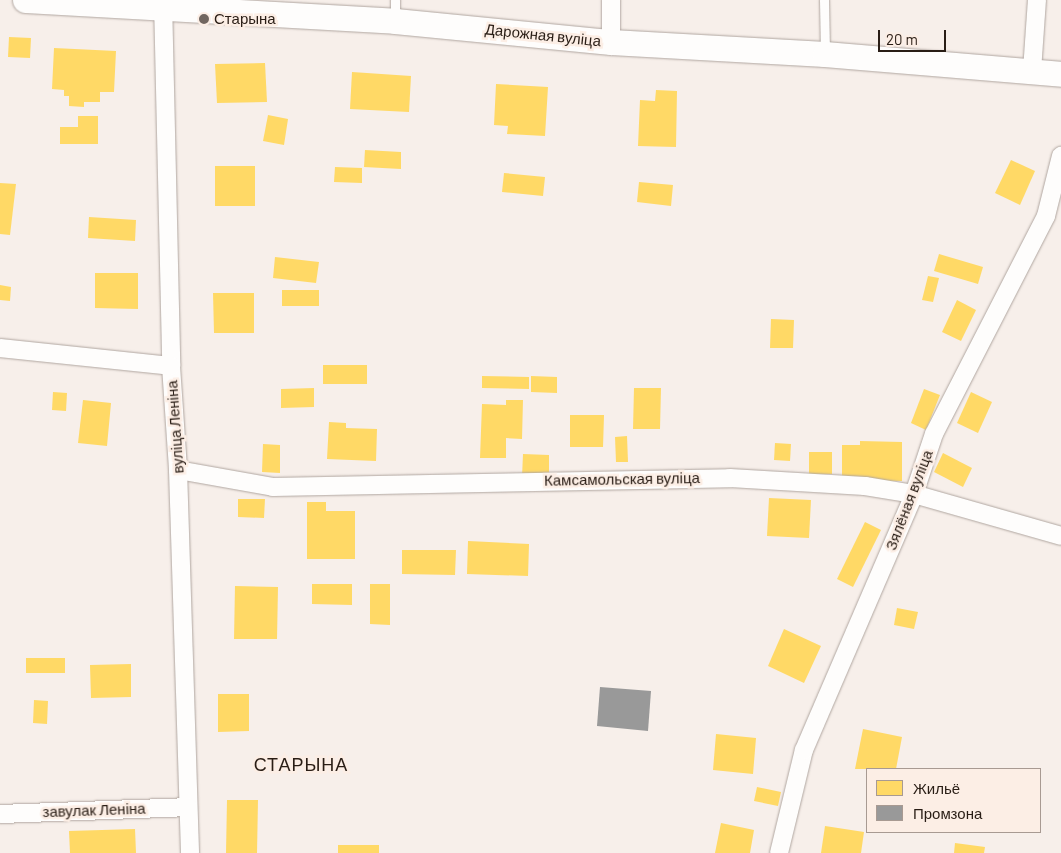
<!DOCTYPE html>
<meta charset="utf-8">
<style>
body{margin:0}
#map{position:relative;width:1061px;height:853px;overflow:hidden;background:#f7efea;font-family:Barlow,sans-serif}
div>[style]{position:absolute}
.homes>*{inset:0;background:#ffd966}
.industry>*{inset:0;background:#999}
.roads{filter:drop-shadow(0 0 1px #b0a6a0) drop-shadow(0 0 1px #b0a6a0)}
.lane>*{height:9px;margin:-4.5px;padding:0 4.5px;transform-origin:4.5px;border-radius:4.5px;background:#fefdfc}
.street>*{height:18px;margin:-9px;padding:0 9px;transform-origin:9px;border-radius:9px;background:#fefdfc}
.secondary>*{height:25px;margin:-12.5px;padding:0 12.5px;transform-origin:12.5px;border-radius:12.5px;background:#fefdfc}
.dots>*{width:14px;height:14px;translate:-50% -50%;box-sizing:border-box;border:2px solid #fceee5;border-radius:50%}
span{translate:-50% -50%;white-space:nowrap;text-align:center;line-height:1.15;-webkit-text-stroke:5px #fceee5;paint-order:stroke}
.poi-label{font-size:15px;color:#291d15}
.left{translate:0 -50%;text-align:left}
.street-label{font-size:15px;color:#291d15}
.quarter-label{font-size:18px;color:#291d15;letter-spacing:1px}
.legend{position:absolute;left:866px;top:768px;width:175px;height:65px;box-sizing:border-box;background:#fceee5;border:1px solid #a89a92;margin:0;padding:6px 9px;list-style:none;font-size:15px;color:#291d15}
.legend li{display:flex;align-items:center;gap:10px;height:25px}
.legend b{width:25px;border:1px solid #a89a92}
.scale{position:absolute;left:878px;top:30px;width:68px;height:22px;box-sizing:border-box;border:2px solid #291d15;border-top:0;padding-left:6px;font-size:15px;line-height:18px;white-space:nowrap;color:#291d15;-webkit-text-stroke:4px #fceee5;paint-order:stroke}
</style>
<div id="map">
<div class="homes">
<div style="clip-path:polygon(9px 37px,31px 38px,30px 58px,8px 57px)"></div>
<div style="clip-path:polygon(54px 48px,116px 51px,114px 92px,100px 92px,100px 102px,84px 102px,84px 107px,69px 106px,69px 96px,64px 96px,64px 90px,52px 89px)"></div>
<div style="clip-path:polygon(265px 63px,267px 102px,217px 103px,215px 64px)"></div>
<div style="clip-path:polygon(352px 72px,411px 76px,409px 112px,350px 109px)"></div>
<div style="clip-path:polygon(496px 84px,548px 87px,545px 136px,507px 134px,508px 126px,494px 125px)"></div>
<div style="clip-path:polygon(656px 90px,677px 91px,676px 147px,638px 146px,640px 100px,655px 101px)"></div>
<div style="clip-path:polygon(268px 115px,288px 119px,284px 145px,263px 141px)"></div>
<div style="clip-path:polygon(78px 116px,98px 116px,98px 144px,60px 144px,60px 127px,78px 127px)"></div>
<div style="clip-path:polygon(365px 150px,401px 152px,401px 169px,364px 167px)"></div>
<div style="clip-path:polygon(1011px 160px,1035px 171px,1020px 205px,995px 193px)"></div>
<div style="clip-path:polygon(215px 166px,255px 166px,255px 206px,215px 206px)"></div>
<div style="clip-path:polygon(335px 167px,362px 168px,362px 183px,334px 182px)"></div>
<div style="clip-path:polygon(504px 173px,545px 177px,543px 196px,502px 192px)"></div>
<div style="clip-path:polygon(639px 182px,673px 185px,671px 206px,637px 202px)"></div>
<div style="clip-path:polygon(0 183px,16px 184px,10px 235px,0 234px)"></div>
<div style="clip-path:polygon(89px 217px,136px 220px,135px 241px,88px 238px)"></div>
<div style="clip-path:polygon(939px 254px,983px 267px,978px 284px,934px 271px)"></div>
<div style="clip-path:polygon(275px 257px,319px 262px,316px 283px,273px 278px)"></div>
<div style="clip-path:polygon(95px 273px,138px 273px,138px 309px,95px 308px)"></div>
<div style="clip-path:polygon(928px 276px,939px 278px,933px 302px,922px 300px)"></div>
<div style="clip-path:polygon(0 285px,11px 287px,10px 301px,0 300px)"></div>
<div style="clip-path:polygon(282px 290px,319px 290px,319px 306px,282px 306px)"></div>
<div style="clip-path:polygon(213px 293px,254px 293px,254px 333px,214px 333px)"></div>
<div style="clip-path:polygon(957px 300px,976px 310px,961px 341px,942px 332px)"></div>
<div style="clip-path:polygon(771px 319px,794px 320px,793px 348px,770px 348px)"></div>
<div style="clip-path:polygon(323px 365px,367px 365px,367px 384px,323px 384px)"></div>
<div style="clip-path:polygon(482px 376px,529px 377px,529px 389px,482px 388px)"></div>
<div style="clip-path:polygon(531px 376px,557px 377px,557px 393px,531px 392px)"></div>
<div style="clip-path:polygon(314px 388px,314px 407px,281px 408px,281px 389px)"></div>
<div style="clip-path:polygon(634px 388px,661px 388px,660px 429px,633px 429px)"></div>
<div style="clip-path:polygon(924px 389px,940px 395px,926px 430px,911px 423px)"></div>
<div style="clip-path:polygon(53px 392px,67px 393px,66px 411px,52px 410px)"></div>
<div style="clip-path:polygon(971px 392px,992px 402px,978px 433px,957px 423px)"></div>
<div style="clip-path:polygon(83px 400px,111px 403px,107px 446px,78px 443px)"></div>
<div style="clip-path:polygon(506px 400px,523px 400px,522px 439px,506px 438px,506px 458px,480px 458px,482px 404px,506px 405px)"></div>
<div style="clip-path:polygon(570px 415px,604px 415px,603px 447px,570px 447px)"></div>
<div style="clip-path:polygon(329px 422px,346px 423px,346px 428px,377px 429px,376px 461px,327px 459px)"></div>
<div style="clip-path:polygon(627px 436px,628px 462px,616px 462px,615px 437px)"></div>
<div style="clip-path:polygon(860px 441px,902px 442px,902px 481px,842px 480px,842px 445px,860px 445px)"></div>
<div style="clip-path:polygon(775px 443px,791px 444px,790px 461px,774px 460px)"></div>
<div style="clip-path:polygon(263px 444px,280px 445px,280px 473px,262px 472px)"></div>
<div style="clip-path:polygon(809px 452px,832px 452px,832px 474px,809px 475px)"></div>
<div style="clip-path:polygon(943px 453px,972px 468px,963px 487px,934px 472px)"></div>
<div style="clip-path:polygon(523px 454px,549px 455px,549px 477px,522px 477px)"></div>
<div style="clip-path:polygon(769px 498px,811px 500px,809px 538px,767px 536px)"></div>
<div style="clip-path:polygon(238px 499px,265px 499px,264px 518px,238px 517px)"></div>
<div style="clip-path:polygon(307px 502px,326px 502px,326px 511px,355px 511px,355px 559px,307px 559px)"></div>
<div style="clip-path:polygon(865px 522px,881px 530px,853px 587px,837px 579px)"></div>
<div style="clip-path:polygon(468px 541px,529px 544px,528px 576px,467px 574px)"></div>
<div style="clip-path:polygon(402px 550px,456px 550px,455px 575px,402px 574px)"></div>
<div style="clip-path:polygon(312px 584px,352px 584px,352px 605px,312px 604px)"></div>
<div style="clip-path:polygon(370px 584px,390px 584px,390px 625px,370px 624px)"></div>
<div style="clip-path:polygon(235px 586px,278px 587px,277px 639px,234px 639px)"></div>
<div style="clip-path:polygon(897px 608px,918px 612px,914px 629px,894px 625px)"></div>
<div style="clip-path:polygon(784px 629px,821px 646px,804px 683px,768px 666px)"></div>
<div style="clip-path:polygon(26px 658px,65px 658px,65px 673px,26px 673px)"></div>
<div style="clip-path:polygon(131px 664px,131px 697px,91px 698px,90px 665px)"></div>
<div style="clip-path:polygon(218px 694px,249px 694px,249px 731px,218px 732px)"></div>
<div style="clip-path:polygon(34px 700px,48px 701px,47px 724px,33px 723px)"></div>
<div style="clip-path:polygon(863px 729px,902px 737px,896px 769px,855px 769px)"></div>
<div style="clip-path:polygon(716px 734px,756px 738px,753px 774px,713px 770px)"></div>
<div style="clip-path:polygon(757px 787px,781px 792px,778px 806px,754px 801px)"></div>
<div style="clip-path:polygon(227px 800px,258px 800px,257px 853px,226px 853px)"></div>
<div style="clip-path:polygon(721px 823px,754px 830px,750px 853px,715px 853px)"></div>
<div style="clip-path:polygon(825px 826px,864px 832px,861px 853px,821px 853px)"></div>
<div style="clip-path:polygon(135px 829px,136px 853px,70px 853px,69px 831px)"></div>
<div style="clip-path:polygon(955px 843px,985px 847px,984px 853px,954px 853px)"></div>
<div style="clip-path:polygon(338px 845px,379px 845px,379px 853px,338px 853px)"></div>
</div>
<div class="industry">
<div style="clip-path:polygon(600px 687px,651px 691px,648px 731px,597px 726px)"></div>
</div>
<div class="roads">
<div class="lane">
<div style="left:395px;top:0;width:20px;rotate:90deg"></div>
<div style="left:824px;top:0;width:52px;rotate:88.9deg"></div>
</div>
<div class="street">
<div style="left:163px;top:0;width:366px;rotate:88.7deg"></div>
<div style="left:171px;top:366px;width:104px;rotate:86.1deg"></div>
<div style="left:178px;top:470px;width:383px;rotate:88.2deg"></div>
<div style="left:611px;top:0;width:42px;rotate:90deg"></div>
<div style="left:1032px;top:71px;width:71px;rotate:-86deg"></div>
<div style="left:0;top:348px;width:172px;rotate:6deg"></div>
<div style="left:178px;top:470px;width:97px;rotate:10.1deg"></div>
<div style="left:273px;top:487px;width:457px;rotate:-1.1deg"></div>
<div style="left:730px;top:478px;width:135px;rotate:3.4deg"></div>
<div style="left:865px;top:486px;width:50px;rotate:9.3deg"></div>
<div style="left:914px;top:494px;width:153px;rotate:15.9deg"></div>
<div style="left:0;top:814px;width:188px;rotate:-2.1deg"></div>
<div style="left:779px;top:853px;width:106px;rotate:-76.4deg"></div>
<div style="left:804px;top:750px;width:279px;rotate:-66.7deg"></div>
<div style="left:914px;top:494px;width:63px;rotate:-71.6deg"></div>
<div style="left:934px;top:434px;width:245px;rotate:-62.8deg"></div>
<div style="left:1046px;top:216px;width:62px;rotate:-76deg"></div>
</div>
<div class="secondary">
<div style="left:25px;top:0;width:371px;rotate:3.2deg"></div>
<div style="left:395px;top:21px;width:217px;rotate:5.6deg"></div>
<div style="left:611px;top:42px;width:214px;rotate:3.2deg"></div>
<div style="left:825px;top:54px;width:237px;rotate:4.8deg"></div>
</div>
</div>
<div class="dots">
<div style="left:204px;top:19px;background:#716660"></div>
</div>
<div class="poi-label">
<span class="left" style="left:214px;top:19px">Старына</span>
</div>
<div class="street-label">
<span style="left:543px;top:35px;rotate:6deg">Дарожная вуліца</span>
<span style="left:175px;top:427px;rotate:-94deg">вуліца Леніна</span>
<span style="left:622px;top:479px;rotate:-1deg">Камсамольская вуліца</span>
<span style="left:909px;top:500px;rotate:-69deg">Зялёная вуліца</span>
<span style="left:94px;top:810px;rotate:-2deg">завулак Леніна</span>
</div>
<div class="quarter-label">
<span style="left:301px;top:764px">СТАРЫНА</span>
</div>
<ul class="legend">
<li><b style="height:14px;background:#ffd966"></b>Жильё</li>
<li><b style="height:14px;background:#999"></b>Промзона</li>
</ul>
<div class="scale">20 m</div>
</div>
